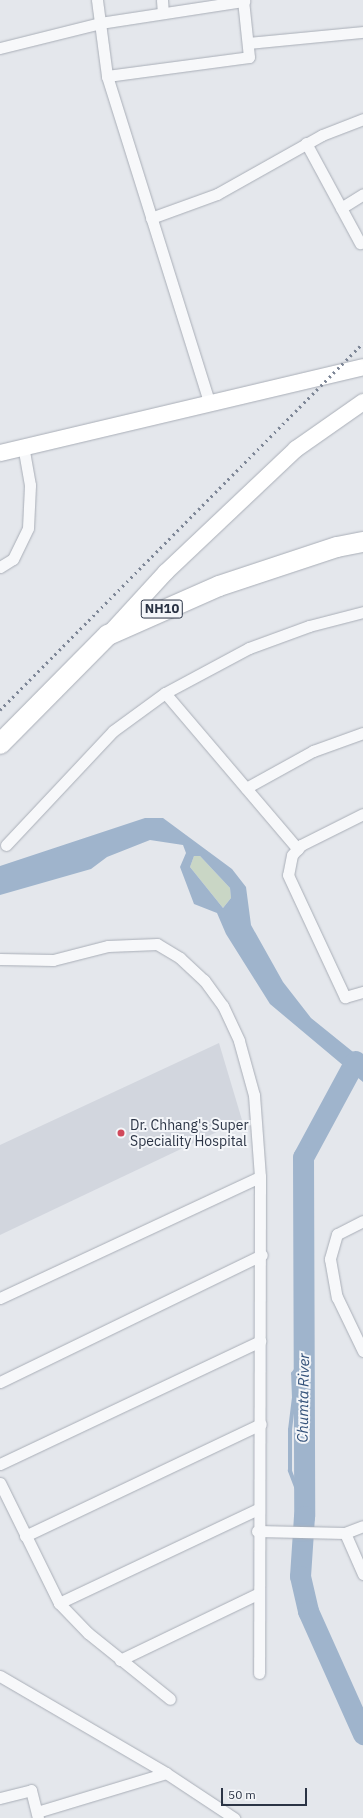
<!DOCTYPE html>
<style>
body{margin:0}
#map{position:relative;width:363px;height:1818px;overflow:hidden;background:#e4e7ec;font-family:"IBM Plex Sans",sans-serif}
div>[style]{position:absolute}
.built>*{inset:0;background:#d2d6de}
.green>*{inset:0;background:#c9d6c5}
.water>*{inset:0;background:#9fb4cc}
.stream>*{height:3.5px;margin:-1.75px;padding:0 1.75px;transform-origin:1.75px;border-radius:1.75px;background:#9fb4cc}
.river>*{height:21px;margin:-10.5px;padding:0 10.5px;transform-origin:10.5px;border-radius:10.5px;background:#9fb4cc}
.roads{filter:drop-shadow(0 0 1px #a9aeb7) drop-shadow(0 0 1px #a9aeb7)}
.street>*{height:11px;margin:-5.5px;padding:0 5.5px;transform-origin:5.5px;border-radius:5.5px;background:#f7f8fa}
.secondary>*{height:16px;margin:-8px;padding:0 8px;transform-origin:8px;border-radius:8px;background:#fff}
.highway>*{height:20px;margin:-10px;padding:0 10px;transform-origin:10px;border-radius:10px;background:#fff}
.rail>*{height:3px;margin-top:-1.5px;transform-origin:0;background:repeating-linear-gradient(90deg,#7d8696 0 2px,transparent 0 6px)}
.dots>*{width:11px;height:11px;translate:-50% -50%;box-sizing:border-box;border:2px solid #f4f6f9;border-radius:50%}
span{translate:-50% -50%;white-space:nowrap;text-align:center;line-height:1.15;-webkit-text-stroke:4px #f4f6f9;paint-order:stroke}
.shield-label span{padding:1px 3px;background:#f4f6f9;border:1px solid;border-radius:3px;-webkit-text-stroke-width:0}
.shield-label{font-size:13px;color:#2b3445;font-weight:700}
.poi-label{font-size:14px;color:#2b3445}
.left{translate:0 -50%;text-align:left}
.water-label{font-size:15px;color:#34527a;font-style:italic}
.scale{position:absolute;left:221px;top:1788px;width:86px;height:18px;box-sizing:border-box;border:2px solid #2b3445;border-top:0;padding-left:5px;font-size:12px;line-height:14px;white-space:nowrap;color:#2b3445;-webkit-text-stroke:3px #f4f6f9;paint-order:stroke}
</style>
<div id="map">
<div class="built">
<div style="clip-path:polygon(219px 1043px,242px 1120px,0 1235px,0 1145px)"></div>
</div>
<div class="green">
<div style="clip-path:polygon(194px 856px,200px 856px,230px 888px,231px 898px,223px 908px,190px 867px)"></div>
</div>
<div class="water">
<div style="clip-path:polygon(evenodd,145px 818px,163px 818px,232px 869px,246px 887px,251px 925px,283px 982px,311px 1018px,363px 1060px,363px 1082px,270px 1004px,226px 934px,217px 913px,194px 904px,180px 867px,186px 853px,183px 845px,150px 840px,107px 857px,91px 869px,0 895px,0 866px,145px 818px,194px 856px,200px 856px,230px 888px,231px 898px,223px 908px,190px 867px,194px 856px)"></div>
</div>
<div class="stream">
<div style="left:301px;top:1500px;width:31px;rotate:-111deg"></div>
<div style="left:290px;top:1471px;width:41px;rotate:-90deg"></div>
<div style="left:290px;top:1430px;width:31px;rotate:-83deg"></div>
<div style="left:294px;top:1399px;width:25px;rotate:-92deg"></div>
<div style="left:293px;top:1374px;width:19px;rotate:-54deg"></div>
</div>
<div class="river">
<div style="left:355px;top:1061px;width:109px;rotate:118.4deg"></div>
<div style="left:303px;top:1157px;width:359px;rotate:89.8deg"></div>
<div style="left:304px;top:1516px;width:60px;rotate:93.8deg"></div>
<div style="left:300px;top:1576px;width:36px;rotate:77deg"></div>
<div style="left:308px;top:1611px;width:135px;rotate:65.9deg"></div>
</div>
<div class="roads">
<div class="street">
<div style="left:97px;top:0;width:77px;rotate:82.5deg"></div>
<div style="left:107px;top:76px;width:344px;rotate:72.6deg"></div>
<div style="left:162px;top:0;width:13px;rotate:86deg"></div>
<div style="left:248px;top:43px;width:116px;rotate:-5.5deg"></div>
<div style="left:0;top:48px;width:103px;rotate:-14deg"></div>
<div style="left:100px;top:23px;width:146px;rotate:-8.7deg"></div>
<div style="left:107px;top:76px;width:143px;rotate:-7.6deg"></div>
<div style="left:249px;top:57px;width:57px;rotate:-96deg"></div>
<div style="left:306px;top:143px;width:114px;rotate:61.6deg"></div>
<div style="left:341px;top:208px;width:26px;rotate:-32deg"></div>
<div style="left:151px;top:218px;width:70px;rotate:-20deg"></div>
<div style="left:217px;top:194px;width:120px;rotate:-29.3deg"></div>
<div style="left:322px;top:135px;width:44px;rotate:-21.3deg"></div>
<div style="left:0;top:567px;width:15px;rotate:-32deg"></div>
<div style="left:13px;top:559px;width:34px;rotate:-64deg"></div>
<div style="left:28px;top:528px;width:43px;rotate:-87.3deg"></div>
<div style="left:30px;top:485px;width:39px;rotate:-100deg"></div>
<div style="left:165px;top:693px;width:205px;rotate:49.6deg"></div>
<div style="left:246px;top:788px;width:77px;rotate:-28.9deg"></div>
<div style="left:313px;top:751px;width:53px;rotate:-19.8deg"></div>
<div style="left:363px;top:814px;width:69px;rotate:153.4deg"></div>
<div style="left:301px;top:845px;width:13px;rotate:132deg"></div>
<div style="left:292px;top:855px;width:20px;rotate:101deg"></div>
<div style="left:288px;top:875px;width:135px;rotate:65deg"></div>
<div style="left:345px;top:997px;width:19px;rotate:-16deg"></div>
<div style="left:6px;top:845px;width:156px;rotate:-46.8deg"></div>
<div style="left:113px;top:731px;width:64px;rotate:-36.2deg"></div>
<div style="left:165px;top:693px;width:95px;rotate:-28.2deg"></div>
<div style="left:249px;top:648px;width:64px;rotate:-20.1deg"></div>
<div style="left:309px;top:626px;width:56px;rotate:-14.5deg"></div>
<div style="left:0;top:959px;width:53px;rotate:1.1deg"></div>
<div style="left:53px;top:960px;width:57px;rotate:-14.3deg"></div>
<div style="left:108px;top:946px;width:49px;rotate:-2.3deg"></div>
<div style="left:157px;top:944px;width:27px;rotate:31deg"></div>
<div style="left:180px;top:958px;width:33px;rotate:43deg"></div>
<div style="left:204px;top:980px;width:32px;rotate:54deg"></div>
<div style="left:223px;top:1006px;width:38px;rotate:65deg"></div>
<div style="left:239px;top:1041px;width:56px;rotate:74.5deg"></div>
<div style="left:254px;top:1095px;width:82px;rotate:85.8deg"></div>
<div style="left:260px;top:1177px;width:496px;rotate:90.1deg"></div>
<div style="left:363px;top:1221px;width:29px;rotate:153deg"></div>
<div style="left:337px;top:1234px;width:26px;rotate:106deg"></div>
<div style="left:330px;top:1259px;width:39px;rotate:80deg"></div>
<div style="left:337px;top:1297px;width:60px;rotate:64.3deg"></div>
<div style="left:0;top:1298px;width:287px;rotate:-25deg"></div>
<div style="left:0;top:1382px;width:291px;rotate:-25.9deg"></div>
<div style="left:0;top:1464px;width:288px;rotate:-25.3deg"></div>
<div style="left:0;top:1483px;width:134px;rotate:63.8deg"></div>
<div style="left:59px;top:1603px;width:42px;rotate:46deg"></div>
<div style="left:88px;top:1633px;width:105px;rotate:38.8deg"></div>
<div style="left:257px;top:1531px;width:88px;rotate:1.3deg"></div>
<div style="left:345px;top:1533px;width:19px;rotate:-21deg"></div>
<div style="left:345px;top:1533px;width:45px;rotate:66.3deg"></div>
<div style="left:25px;top:1536px;width:261px;rotate:-25.4deg"></div>
<div style="left:59px;top:1603px;width:220px;rotate:-25.3deg"></div>
<div style="left:120px;top:1660px;width:154px;rotate:-25.7deg"></div>
<div style="left:0;top:1676px;width:192px;rotate:30.3deg"></div>
<div style="left:166px;top:1773px;width:82px;rotate:33.5deg"></div>
<div style="left:0;top:1798px;width:32px;rotate:-14deg"></div>
<div style="left:31px;top:1790px;width:29px;rotate:76deg"></div>
<div style="left:37px;top:1812px;width:135px;rotate:-16.8deg"></div>
</div>
<div class="secondary">
<div style="left:0;top:453px;width:373px;rotate:-13.3deg"></div>
<div style="left:111px;top:632px;width:81px;rotate:-47.5deg"></div>
<div style="left:166px;top:572px;width:179px;rotate:-43.4deg"></div>
<div style="left:296px;top:449px;width:82px;rotate:-35deg"></div>
</div>
<div class="highway">
<div style="left:0;top:744px;width:153px;rotate:-45.3deg"></div>
<div style="left:108px;top:635px;width:121px;rotate:-23.8deg"></div>
<div style="left:219px;top:586px;width:124px;rotate:-18.3deg"></div>
<div style="left:337px;top:547px;width:26px;rotate:-11deg"></div>
</div>
</div>
<div class="rail">
<div style="left:0;top:710px;width:516px;rotate:-45.31deg"></div>
</div>
<div class="dots">
<div style="left:121px;top:1133px;background:#d1495b"></div>
</div>
<div class="shield-label">
<span style="left:162px;top:609px">NH10</span>
</div>
<div class="poi-label">
<span class="left" style="left:130px;top:1133px">Dr. Chhang's Super<br>Speciality Hospital</span>
</div>
<div class="water-label">
<span style="left:303px;top:1398px;rotate:-89deg">Chumta River</span>
</div>
<div class="scale">50 m</div>
</div>
